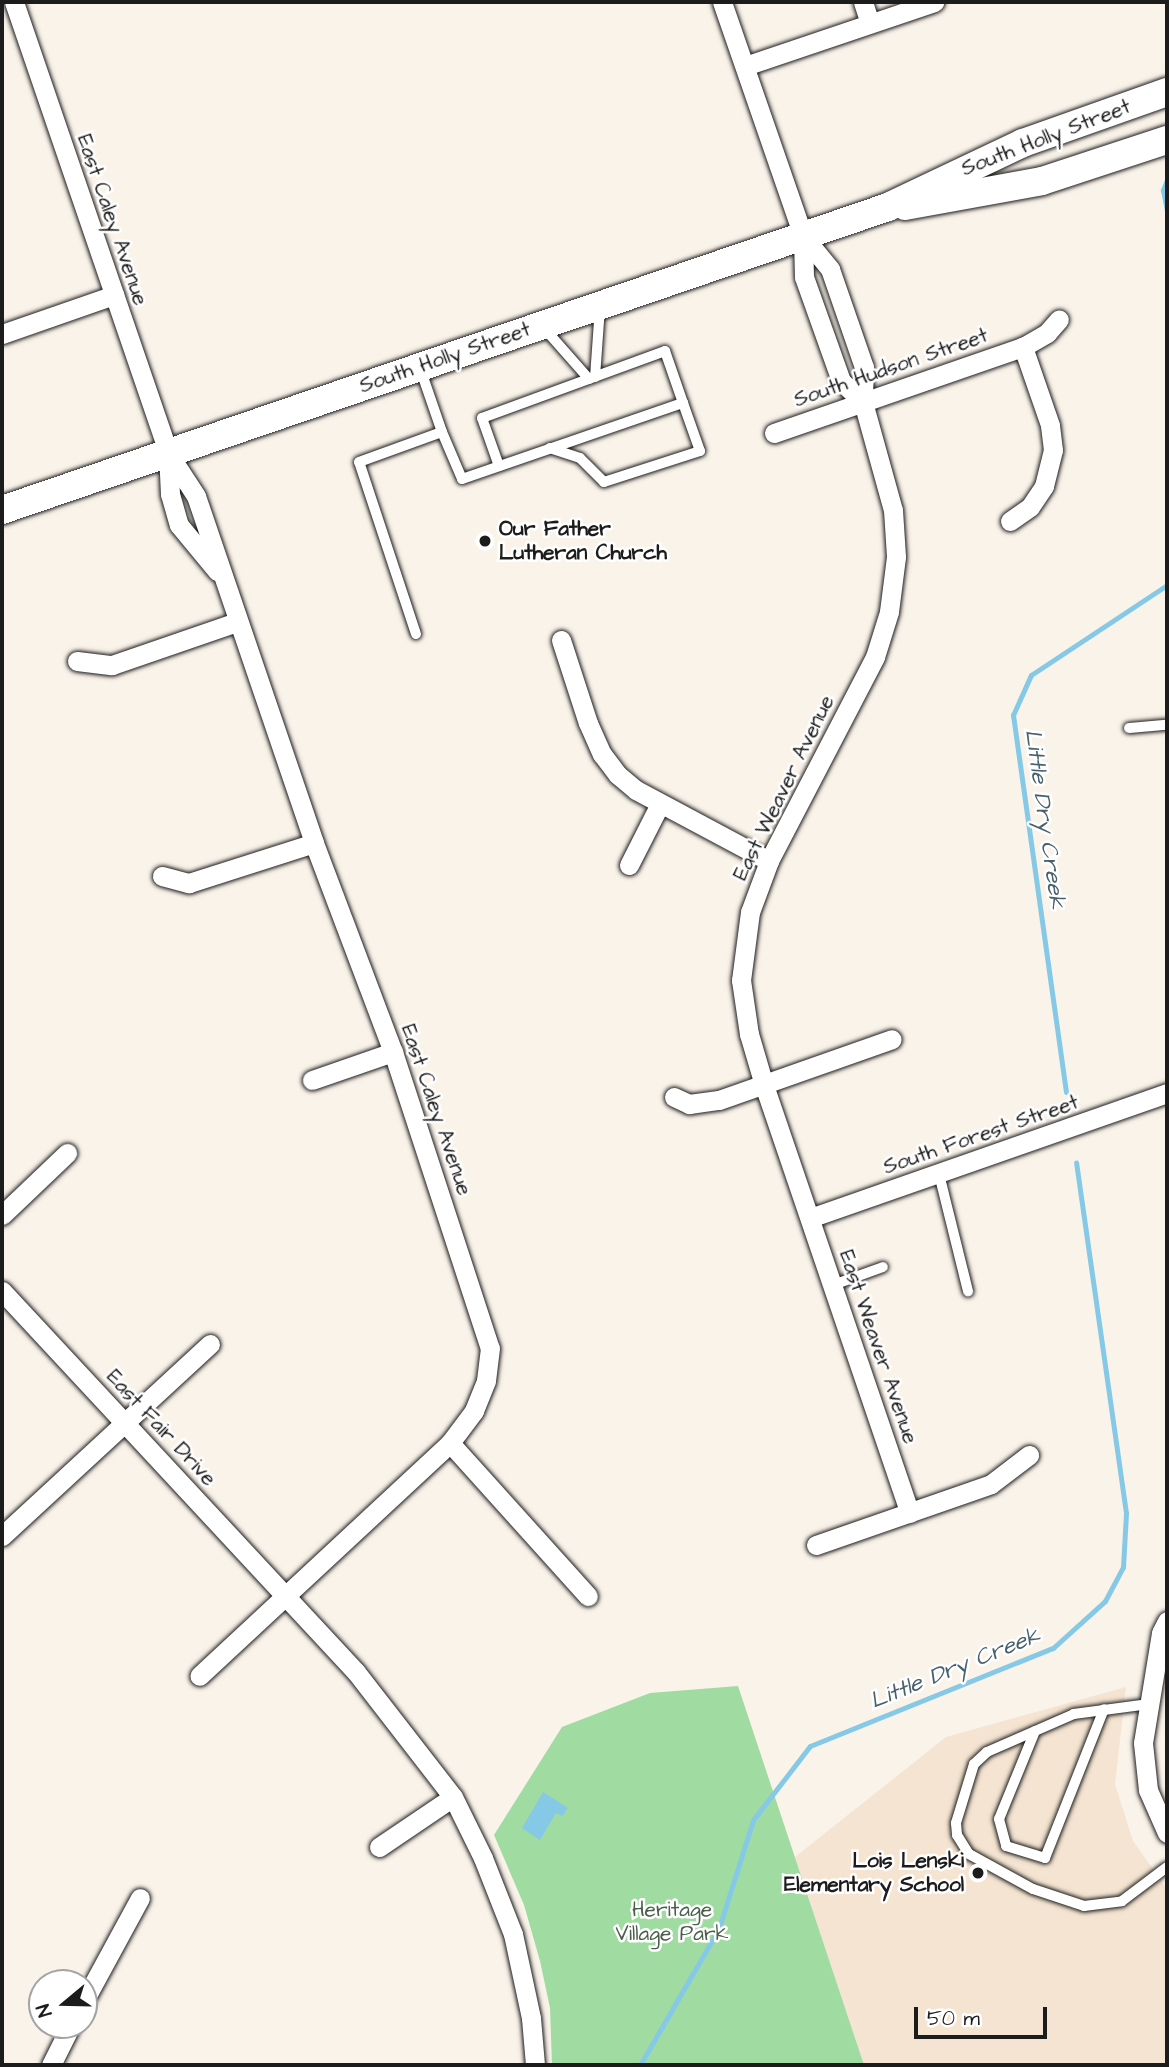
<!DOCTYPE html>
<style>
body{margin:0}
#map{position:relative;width:1169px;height:2067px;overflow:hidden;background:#faf3ea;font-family:"Architects Daughter",sans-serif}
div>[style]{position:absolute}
.built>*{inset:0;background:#f4e4d1}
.green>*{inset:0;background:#a0dba1}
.water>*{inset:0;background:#86c9e7}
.stream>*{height:5px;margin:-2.5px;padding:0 2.5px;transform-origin:2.5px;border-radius:2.5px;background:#86c9e7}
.roads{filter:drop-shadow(0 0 2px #1c1c1c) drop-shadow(0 0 2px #1c1c1c)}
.service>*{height:10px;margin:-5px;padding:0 5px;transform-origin:5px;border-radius:5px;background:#fff}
.minor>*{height:19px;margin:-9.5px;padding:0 9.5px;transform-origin:9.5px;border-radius:9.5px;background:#fff}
.secondary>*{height:28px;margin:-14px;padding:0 14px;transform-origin:14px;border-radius:14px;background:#fff}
.dots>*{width:19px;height:19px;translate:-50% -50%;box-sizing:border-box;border:4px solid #fff;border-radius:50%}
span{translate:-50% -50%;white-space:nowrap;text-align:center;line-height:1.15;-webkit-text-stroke:5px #fff;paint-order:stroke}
.street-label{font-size:21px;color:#1c1c1c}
.poi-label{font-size:21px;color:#1c1c1c;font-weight:700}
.left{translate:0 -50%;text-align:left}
.right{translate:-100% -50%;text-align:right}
.park-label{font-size:21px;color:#4a5f4b}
.water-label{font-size:23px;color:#46616d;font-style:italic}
.frame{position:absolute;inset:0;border:4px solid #1c1c1c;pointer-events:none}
.north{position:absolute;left:28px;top:1969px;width:70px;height:70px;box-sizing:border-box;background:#fff;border:2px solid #a4a4a4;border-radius:50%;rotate:251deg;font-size:19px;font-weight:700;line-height:28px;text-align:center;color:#1c1c1c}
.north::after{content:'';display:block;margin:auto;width:24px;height:32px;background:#1c1c1c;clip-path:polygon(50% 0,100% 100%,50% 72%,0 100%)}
.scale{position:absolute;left:914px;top:2007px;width:133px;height:32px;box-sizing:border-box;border:4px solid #1c1c1c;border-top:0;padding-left:9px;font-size:21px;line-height:24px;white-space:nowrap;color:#1c1c1c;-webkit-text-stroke:5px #fff;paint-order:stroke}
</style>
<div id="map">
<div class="built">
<div style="clip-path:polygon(1126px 1687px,1115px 1784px,1133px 1841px,1167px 1889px,1167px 2065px,864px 2065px,795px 1857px,946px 1737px)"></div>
</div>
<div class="green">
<div style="clip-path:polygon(738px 1686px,864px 2065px,552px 2065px,550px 2008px,540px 1961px,524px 1905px,494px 1835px,562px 1727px,650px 1693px)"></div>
</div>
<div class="water">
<div style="clip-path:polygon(543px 1792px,568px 1808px,562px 1816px,556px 1813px,540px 1840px,522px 1828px)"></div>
</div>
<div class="stream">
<div style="left:1167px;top:180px;width:11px;rotate:112deg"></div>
<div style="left:1163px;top:190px;width:21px;rotate:79deg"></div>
<div style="left:1066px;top:1092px;width:381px;rotate:-98deg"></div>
<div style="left:1013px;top:715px;width:44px;rotate:-65.8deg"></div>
<div style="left:1031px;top:675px;width:163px;rotate:-33.5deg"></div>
<div style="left:640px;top:2065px;width:158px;rotate:-60deg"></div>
<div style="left:719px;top:1928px;width:113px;rotate:-72.5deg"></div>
<div style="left:753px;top:1820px;width:93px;rotate:-52.4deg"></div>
<div style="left:810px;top:1746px;width:262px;rotate:-22deg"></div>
<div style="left:1053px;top:1648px;width:70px;rotate:-42.1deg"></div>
<div style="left:1105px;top:1601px;width:38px;rotate:-62deg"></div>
<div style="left:1123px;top:1567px;width:54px;rotate:-86.8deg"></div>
<div style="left:1126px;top:1513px;width:354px;rotate:-98.1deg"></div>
</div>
<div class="roads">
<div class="service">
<div style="left:544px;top:328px;width:68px;rotate:48.6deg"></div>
<div style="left:595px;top:377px;width:69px;rotate:-85.9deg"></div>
<div style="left:442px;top:432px;width:51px;rotate:66.9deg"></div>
<div style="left:462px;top:479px;width:234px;rotate:-19deg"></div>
<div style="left:683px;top:403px;width:51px;rotate:70.5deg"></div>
<div style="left:700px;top:451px;width:101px;rotate:162.1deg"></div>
<div style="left:604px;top:482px;width:34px;rotate:-135deg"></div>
<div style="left:580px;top:458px;width:32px;rotate:-162deg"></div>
<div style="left:499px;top:466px;width:51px;rotate:-109.5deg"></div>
<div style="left:482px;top:418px;width:195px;rotate:-20.1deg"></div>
<div style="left:665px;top:351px;width:55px;rotate:70.9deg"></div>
<div style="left:416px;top:634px;width:181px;rotate:-108.3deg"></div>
<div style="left:359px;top:462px;width:88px;rotate:-19.9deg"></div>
<div style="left:442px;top:432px;width:65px;rotate:-109deg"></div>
<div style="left:1129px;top:728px;width:38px;rotate:-5deg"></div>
<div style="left:939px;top:1174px;width:121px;rotate:76.1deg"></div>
<div style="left:833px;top:1285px;width:53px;rotate:-19.8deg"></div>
<div style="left:1149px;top:1704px;width:76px;rotate:172.4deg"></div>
<div style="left:1074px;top:1714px;width:95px;rotate:156.4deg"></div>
<div style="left:987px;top:1752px;width:18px;rotate:137deg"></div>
<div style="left:974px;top:1764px;width:62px;rotate:107deg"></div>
<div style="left:956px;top:1823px;width:12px;rotate:85deg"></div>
<div style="left:957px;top:1835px;width:22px;rotate:58deg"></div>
<div style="left:969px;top:1854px;width:73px;rotate:28.7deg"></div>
<div style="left:1033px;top:1889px;width:54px;rotate:18.4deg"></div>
<div style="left:1084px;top:1906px;width:38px;rotate:-7deg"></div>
<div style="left:1122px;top:1901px;width:56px;rotate:-37.1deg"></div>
<div style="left:1035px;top:1731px;width:95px;rotate:112.2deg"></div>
<div style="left:999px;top:1819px;width:28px;rotate:75deg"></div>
<div style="left:1006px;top:1846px;width:41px;rotate:17.1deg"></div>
<div style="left:1045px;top:1858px;width:160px;rotate:-68.4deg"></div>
</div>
<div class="minor">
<div style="left:14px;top:2px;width:477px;rotate:71.1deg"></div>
<div style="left:168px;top:453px;width:51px;rotate:56.9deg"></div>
<div style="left:196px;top:496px;width:367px;rotate:71.2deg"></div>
<div style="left:314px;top:843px;width:223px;rotate:69.3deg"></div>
<div style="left:393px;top:1052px;width:311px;rotate:71.9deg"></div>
<div style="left:490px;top:1348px;width:33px;rotate:97deg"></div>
<div style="left:486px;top:1381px;width:32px;rotate:112deg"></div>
<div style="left:474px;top:1411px;width:40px;rotate:127deg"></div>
<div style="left:450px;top:1443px;width:342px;rotate:137.1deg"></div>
<div style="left:722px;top:2px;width:248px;rotate:70.9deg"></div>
<div style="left:803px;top:236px;width:41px;rotate:88.6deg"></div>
<div style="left:804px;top:277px;width:110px;rotate:70.4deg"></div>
<div style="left:841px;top:381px;width:30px;rotate:44deg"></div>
<div style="left:863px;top:2px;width:22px;rotate:72deg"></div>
<div style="left:745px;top:66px;width:200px;rotate:-18.7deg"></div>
<div style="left:803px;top:236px;width:43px;rotate:50.7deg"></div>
<div style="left:830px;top:269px;width:104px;rotate:70.9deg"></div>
<div style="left:864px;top:367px;width:35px;rotate:92deg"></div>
<div style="left:863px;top:402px;width:112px;rotate:74.5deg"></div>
<div style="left:893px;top:510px;width:47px;rotate:86.3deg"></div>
<div style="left:896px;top:557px;width:55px;rotate:97.3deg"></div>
<div style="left:889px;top:612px;width:47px;rotate:107.3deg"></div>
<div style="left:875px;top:657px;width:230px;rotate:117.5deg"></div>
<div style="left:769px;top:861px;width:54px;rotate:110.4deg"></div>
<div style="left:750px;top:912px;width:69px;rotate:97.5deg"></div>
<div style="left:741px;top:980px;width:55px;rotate:81.6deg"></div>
<div style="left:749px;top:1034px;width:53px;rotate:73.6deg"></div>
<div style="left:764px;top:1085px;width:452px;rotate:71.2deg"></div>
<div style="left:2px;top:334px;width:119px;rotate:-19.2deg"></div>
<div style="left:774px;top:433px;width:263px;rotate:-19.1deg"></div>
<div style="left:1023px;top:347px;width:28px;rotate:-30deg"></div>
<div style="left:1047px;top:333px;width:18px;rotate:-49deg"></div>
<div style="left:168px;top:453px;width:41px;rotate:87.2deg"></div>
<div style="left:170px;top:494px;width:32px;rotate:74deg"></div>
<div style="left:179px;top:525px;width:60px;rotate:50.4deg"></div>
<div style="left:1010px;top:521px;width:24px;rotate:-35deg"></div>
<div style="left:1030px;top:507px;width:25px;rotate:-56deg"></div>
<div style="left:1044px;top:486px;width:37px;rotate:-76deg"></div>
<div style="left:1053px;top:450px;width:25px;rotate:-97deg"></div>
<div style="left:1050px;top:425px;width:83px;rotate:-109.1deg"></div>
<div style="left:561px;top:640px;width:87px;rotate:72deg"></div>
<div style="left:588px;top:723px;width:34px;rotate:66deg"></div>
<div style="left:602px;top:754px;width:26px;rotate:53deg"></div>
<div style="left:618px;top:775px;width:23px;rotate:40deg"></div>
<div style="left:636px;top:790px;width:151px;rotate:28.1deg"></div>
<div style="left:77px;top:661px;width:35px;rotate:7deg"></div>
<div style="left:112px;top:665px;width:132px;rotate:-19deg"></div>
<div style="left:629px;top:865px;width:68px;rotate:-63.1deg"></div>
<div style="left:162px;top:876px;width:28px;rotate:15deg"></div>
<div style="left:189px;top:883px;width:131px;rotate:-17.7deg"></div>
<div style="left:312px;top:1080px;width:86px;rotate:-19.1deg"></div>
<div style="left:674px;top:1097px;width:17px;rotate:25deg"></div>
<div style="left:689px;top:1104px;width:30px;rotate:-8deg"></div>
<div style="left:719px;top:1100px;width:183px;rotate:-19.4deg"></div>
<div style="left:2px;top:1215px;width:90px;rotate:-43.6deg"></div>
<div style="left:810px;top:1218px;width:378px;rotate:-19.3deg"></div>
<div style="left:2px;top:1291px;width:520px;rotate:47.1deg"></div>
<div style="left:356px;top:1672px;width:158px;rotate:52.2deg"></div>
<div style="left:453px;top:1797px;width:68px;rotate:63.8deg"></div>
<div style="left:483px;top:1858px;width:82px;rotate:68.5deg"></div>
<div style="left:513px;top:1934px;width:86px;rotate:77.9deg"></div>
<div style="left:531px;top:2018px;width:47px;rotate:85.1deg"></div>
<div style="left:450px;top:1443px;width:206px;rotate:48deg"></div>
<div style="left:2px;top:1536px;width:283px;rotate:-42.7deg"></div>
<div style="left:816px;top:1545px;width:185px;rotate:-19.2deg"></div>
<div style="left:991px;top:1484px;width:48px;rotate:-37.3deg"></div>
<div style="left:1167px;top:1621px;width:13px;rotate:117deg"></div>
<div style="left:1161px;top:1633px;width:111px;rotate:99.3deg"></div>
<div style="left:1143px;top:1743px;width:47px;rotate:83.9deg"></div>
<div style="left:1148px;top:1790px;width:47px;rotate:66.2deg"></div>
<div style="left:379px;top:1847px;width:89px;rotate:-34deg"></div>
<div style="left:84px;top:2001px;width:117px;rotate:-61.5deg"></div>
<div style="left:51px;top:2065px;width:45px;rotate:-63.4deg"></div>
</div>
<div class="secondary">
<div style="left:905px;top:206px;width:139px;rotate:-10.3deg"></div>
<div style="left:1042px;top:181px;width:132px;rotate:-18.2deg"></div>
<div style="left:2px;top:510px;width:936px;rotate:-18.88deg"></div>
<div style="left:888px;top:207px;width:149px;rotate:-25.4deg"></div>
<div style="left:1023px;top:143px;width:153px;rotate:-19.5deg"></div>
</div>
</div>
<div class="dots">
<div style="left:485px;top:541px;background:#1c1c1c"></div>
<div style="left:978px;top:1873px;background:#1c1c1c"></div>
</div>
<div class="street-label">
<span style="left:1046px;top:138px;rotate:-21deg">South Holly Street</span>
<span style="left:112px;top:220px;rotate:71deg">East Caley Avenue</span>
<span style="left:445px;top:358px;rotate:-19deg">South Holly Street</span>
<span style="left:891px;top:368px;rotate:-19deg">South Hudson Street</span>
<span style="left:784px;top:788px;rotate:-64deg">East Weaver Avenue</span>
<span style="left:436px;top:1110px;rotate:71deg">East Caley Avenue</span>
<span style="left:981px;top:1135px;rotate:-19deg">South Forest Street</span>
<span style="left:878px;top:1347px;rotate:71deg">East Weaver Avenue</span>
<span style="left:161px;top:1428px;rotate:47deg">East Fair Drive</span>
</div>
<div class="poi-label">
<span class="left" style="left:499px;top:541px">Our Father<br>Lutheran Church</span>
<span class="right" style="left:964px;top:1873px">Lois Lenski<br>Elementary School</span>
</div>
<div class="park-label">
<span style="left:672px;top:1922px">Heritage<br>Village Park</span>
</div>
<div class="water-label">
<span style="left:1045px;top:819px;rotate:82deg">Little Dry Creek</span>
<span style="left:955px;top:1668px;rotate:-22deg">Little Dry Creek</span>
</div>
<div class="frame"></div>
<div class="north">N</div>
<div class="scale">50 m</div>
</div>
